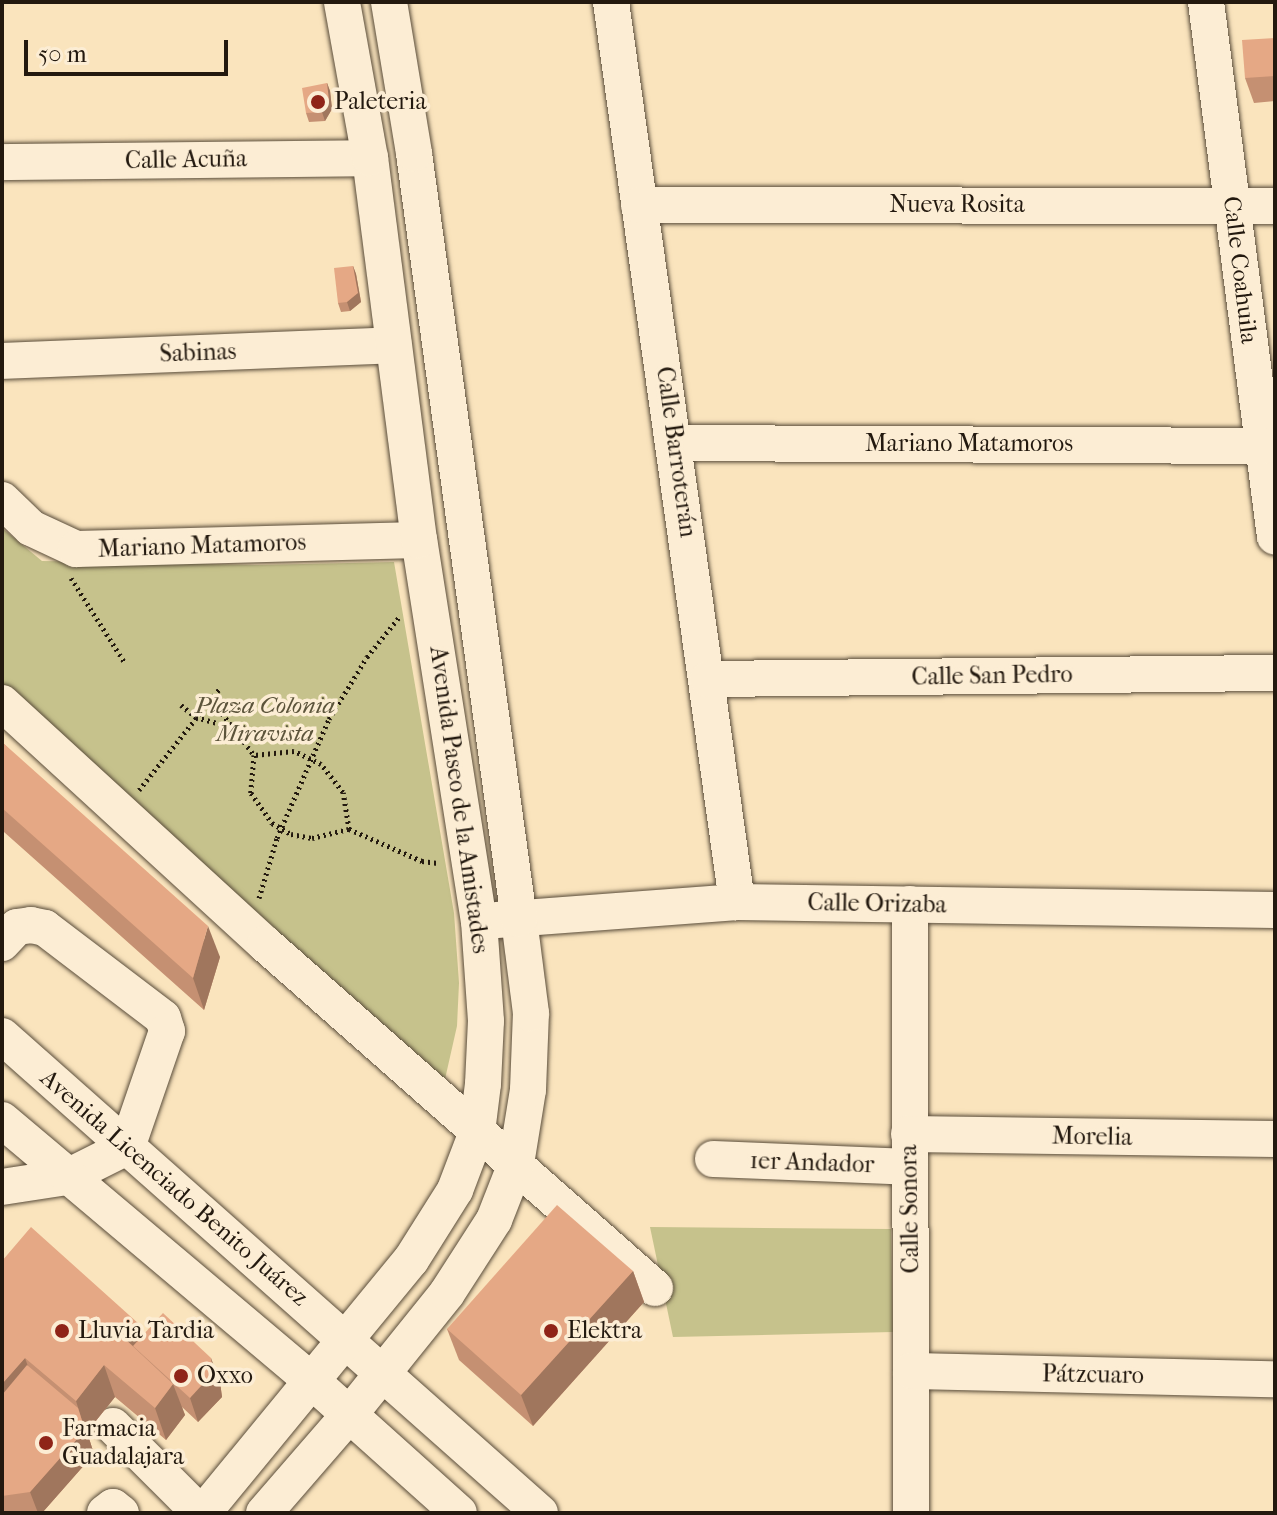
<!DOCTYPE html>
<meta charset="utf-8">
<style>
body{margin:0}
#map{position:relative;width:1277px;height:1515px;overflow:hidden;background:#fae4bd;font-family:"IM FELL French Canon",serif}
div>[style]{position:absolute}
.green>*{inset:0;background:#c6c28c}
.path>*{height:5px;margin-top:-2.5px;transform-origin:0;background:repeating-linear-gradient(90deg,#23190f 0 2px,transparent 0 6px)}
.roads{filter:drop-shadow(0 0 2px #594c3a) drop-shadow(0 0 2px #594c3a)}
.minor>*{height:36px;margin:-18px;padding:0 18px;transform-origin:18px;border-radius:18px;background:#fcedd4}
.wall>*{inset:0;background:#c59072}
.shaded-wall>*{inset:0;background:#a0765d}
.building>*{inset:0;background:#e5a885}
.dots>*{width:22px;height:22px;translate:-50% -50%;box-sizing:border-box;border:4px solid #fcedd4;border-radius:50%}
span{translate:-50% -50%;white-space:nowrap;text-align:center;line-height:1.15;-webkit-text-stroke:7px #fcedd4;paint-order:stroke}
.poi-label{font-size:24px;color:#23190f}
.left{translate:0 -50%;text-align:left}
.street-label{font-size:24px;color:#23190f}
.park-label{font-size:24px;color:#5c543b;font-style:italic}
.frame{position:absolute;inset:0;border:4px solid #23190f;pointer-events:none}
.scale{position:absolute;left:24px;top:40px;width:204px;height:36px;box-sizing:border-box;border:4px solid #23190f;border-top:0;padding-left:10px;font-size:24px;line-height:28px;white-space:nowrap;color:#23190f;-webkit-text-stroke:6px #fcedd4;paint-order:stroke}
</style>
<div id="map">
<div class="green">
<div style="clip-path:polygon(2px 528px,42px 561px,258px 565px,394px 562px,454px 913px,459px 983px,457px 1026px,443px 1088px,299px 950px,133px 813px,2px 687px)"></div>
<div style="clip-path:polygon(650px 1227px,891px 1229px,893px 1332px,673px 1337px)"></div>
</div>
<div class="path">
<div style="left:71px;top:578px;width:101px;rotate:57.6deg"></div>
<div style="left:211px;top:699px;width:71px;rotate:52.5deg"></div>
<div style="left:254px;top:755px;width:38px;rotate:95deg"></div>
<div style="left:251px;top:793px;width:37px;rotate:55deg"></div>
<div style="left:272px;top:823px;width:22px;rotate:30deg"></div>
<div style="left:291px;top:834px;width:21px;rotate:11deg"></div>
<div style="left:312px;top:838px;width:38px;rotate:-14deg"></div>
<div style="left:349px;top:829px;width:37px;rotate:-99deg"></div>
<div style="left:343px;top:792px;width:36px;rotate:-128deg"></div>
<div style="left:321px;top:764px;width:30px;rotate:-154deg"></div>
<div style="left:294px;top:751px;width:40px;rotate:174.3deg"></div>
<div style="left:181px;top:705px;width:19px;rotate:39deg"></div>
<div style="left:196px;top:717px;width:36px;rotate:16deg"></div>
<div style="left:139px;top:790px;width:130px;rotate:-51.5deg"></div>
<div style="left:349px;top:829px;width:80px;rotate:23.7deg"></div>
<div style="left:422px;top:861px;width:16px;rotate:7deg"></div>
<div style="left:259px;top:898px;width:63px;rotate:-73.3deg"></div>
<div style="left:277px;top:838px;width:130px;rotate:-66.4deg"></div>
<div style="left:329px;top:719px;width:73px;rotate:-58.5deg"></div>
<div style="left:367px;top:657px;width:53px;rotate:-51.2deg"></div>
</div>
<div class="roads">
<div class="minor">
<div style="left:611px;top:2px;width:909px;rotate:82.03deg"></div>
<div style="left:1206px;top:2px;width:539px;rotate:82.65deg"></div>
<div style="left:2px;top:162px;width:368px;rotate:-0.6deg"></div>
<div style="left:639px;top:205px;width:636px;rotate:0.09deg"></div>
<div style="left:2px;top:361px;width:392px;rotate:-2.3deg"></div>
<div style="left:675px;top:443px;width:588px;rotate:0.29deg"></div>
<div style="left:2px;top:500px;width:40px;rotate:44deg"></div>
<div style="left:31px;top:528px;width:50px;rotate:25deg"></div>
<div style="left:76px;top:549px;width:343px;rotate:-1.5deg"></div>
<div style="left:708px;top:679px;width:567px;rotate:-0.61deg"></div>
<div style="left:2px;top:703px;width:357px;rotate:42.5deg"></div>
<div style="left:265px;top:944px;width:520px;rotate:41.41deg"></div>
<div style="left:910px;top:904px;width:609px;rotate:89.91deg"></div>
<div style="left:497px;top:920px;width:241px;rotate:-4.3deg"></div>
<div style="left:737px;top:902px;width:538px;rotate:0.85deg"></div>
<div style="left:2px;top:943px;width:22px;rotate:-47deg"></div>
<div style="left:17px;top:927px;width:14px;rotate:-8deg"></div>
<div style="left:31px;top:925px;width:14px;rotate:12deg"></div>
<div style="left:45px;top:928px;width:148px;rotate:37.3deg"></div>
<div style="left:163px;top:1018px;width:14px;rotate:73deg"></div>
<div style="left:167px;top:1031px;width:123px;rotate:109deg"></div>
<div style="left:127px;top:1147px;width:67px;rotate:153.4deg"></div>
<div style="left:67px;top:1177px;width:66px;rotate:171.3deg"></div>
<div style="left:2px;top:1036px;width:719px;rotate:41.56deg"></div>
<div style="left:2px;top:1120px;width:407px;rotate:40.1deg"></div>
<div style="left:313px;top:1382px;width:196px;rotate:41.9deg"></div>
<div style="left:909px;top:1134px;width:366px;rotate:0.8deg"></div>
<div style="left:713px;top:1159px;width:197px;rotate:2.3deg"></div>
<div style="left:911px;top:1371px;width:364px;rotate:1.3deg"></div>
<div style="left:113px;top:1426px;width:123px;rotate:45deg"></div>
<div style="left:105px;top:1513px;width:10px;rotate:-37deg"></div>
<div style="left:113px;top:1507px;width:10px;rotate:37deg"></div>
<div style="left:203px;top:1513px;width:328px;rotate:-50.6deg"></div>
<div style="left:411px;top:1260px;width:83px;rotate:-57.8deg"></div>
<div style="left:455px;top:1190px;width:62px;rotate:-69.2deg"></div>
<div style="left:477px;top:1132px;width:48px;rotate:-82.9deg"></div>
<div style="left:483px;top:1084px;width:63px;rotate:-87.3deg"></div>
<div style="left:486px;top:1021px;width:99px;rotate:-94deg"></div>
<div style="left:479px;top:922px;width:387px;rotate:-98.9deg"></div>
<div style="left:419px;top:540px;width:385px;rotate:-97.3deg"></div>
<div style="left:370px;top:158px;width:158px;rotate:-100.2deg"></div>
<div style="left:264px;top:1513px;width:130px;rotate:-49.1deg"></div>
<div style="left:349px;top:1415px;width:156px;rotate:-51.2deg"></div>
<div style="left:447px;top:1293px;width:87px;rotate:-57.2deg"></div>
<div style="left:494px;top:1220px;width:60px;rotate:-68.6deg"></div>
<div style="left:516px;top:1164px;width:75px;rotate:-80.8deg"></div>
<div style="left:528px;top:1090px;width:77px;rotate:-87.8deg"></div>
<div style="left:531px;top:1013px;width:95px;rotate:-97.3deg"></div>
<div style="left:519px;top:919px;width:773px;rotate:-97.81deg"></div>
<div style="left:414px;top:153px;width:153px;rotate:-99.4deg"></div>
</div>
</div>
<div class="wall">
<div style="clip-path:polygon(1275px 38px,1275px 101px,1254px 103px,1245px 78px)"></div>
<div style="clip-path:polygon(327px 83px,330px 91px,332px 109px,325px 121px,309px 122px,306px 113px)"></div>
<div style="clip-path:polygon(353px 266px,356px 274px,361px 302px,350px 311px,341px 312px,338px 303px)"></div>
<div style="clip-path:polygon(2px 742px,220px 957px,204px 1010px,4px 832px,2px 834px)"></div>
<div style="clip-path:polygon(2px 1261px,143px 1336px,220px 1382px,222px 1397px,198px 1422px,182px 1407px,185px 1415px,166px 1440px,115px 1397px,87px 1432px,94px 1454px,42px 1513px,2px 1513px)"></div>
<div style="clip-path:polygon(633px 1271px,644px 1302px,533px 1426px,459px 1360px,447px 1329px)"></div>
</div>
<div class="shaded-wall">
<div style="clip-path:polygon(327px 83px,330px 91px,332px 109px,325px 121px,322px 112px)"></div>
<div style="clip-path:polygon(353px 266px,356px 274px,361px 302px,350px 311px,347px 302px)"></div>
<div style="clip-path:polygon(208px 926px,220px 957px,204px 1010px,193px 978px)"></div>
<div style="clip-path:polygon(633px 1271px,644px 1302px,533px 1426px,521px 1395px)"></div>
<div style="clip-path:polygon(139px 1324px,150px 1355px,133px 1346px,125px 1339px)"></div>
<div style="clip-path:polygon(25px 1358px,36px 1389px,2px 1430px,2px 1384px)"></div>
<div style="clip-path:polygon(211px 1358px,220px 1382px,222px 1397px,198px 1422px,190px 1398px)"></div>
<div style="clip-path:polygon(104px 1365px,115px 1397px,87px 1432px,94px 1454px,42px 1513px,38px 1513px,30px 1492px,85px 1430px,76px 1401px)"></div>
<div style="clip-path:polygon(173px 1384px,185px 1415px,166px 1440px,155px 1408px)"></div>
</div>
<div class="building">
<div style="clip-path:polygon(1275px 38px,1275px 76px,1245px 78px,1242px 40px)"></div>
<div style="clip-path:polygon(327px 83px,329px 100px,322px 112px,306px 113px,302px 88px)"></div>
<div style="clip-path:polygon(353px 266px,358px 293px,347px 302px,338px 303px,334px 268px)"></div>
<div style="clip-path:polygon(2px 742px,208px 926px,193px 978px,2px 808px)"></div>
<div style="clip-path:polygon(557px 1205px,633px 1271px,521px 1395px,447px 1329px)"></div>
<div style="clip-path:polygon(31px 1227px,139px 1324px,125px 1339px,173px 1384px,155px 1408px,104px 1365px,76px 1401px,25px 1358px,2px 1384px,2px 1261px)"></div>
<div style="clip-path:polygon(163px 1313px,211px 1358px,213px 1373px,190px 1398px,133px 1346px)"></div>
<div style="clip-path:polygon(27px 1365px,78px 1408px,85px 1430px,30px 1492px,2px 1496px,2px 1395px)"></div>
</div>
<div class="dots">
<div style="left:318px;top:102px;background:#8f2418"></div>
<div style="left:62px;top:1331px;background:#8f2418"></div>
<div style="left:551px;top:1331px;background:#8f2418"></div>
<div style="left:181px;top:1376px;background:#8f2418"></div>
<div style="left:46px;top:1443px;background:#8f2418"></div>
</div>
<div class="poi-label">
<span class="left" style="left:334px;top:102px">Paleteria</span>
<span class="left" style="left:78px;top:1331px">Lluvia Tardia</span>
<span class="left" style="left:567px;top:1331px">Elektra</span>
<span class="left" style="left:197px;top:1376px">Oxxo</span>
<span class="left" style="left:62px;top:1443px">Farmacia<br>Guadalajara</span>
</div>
<div class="street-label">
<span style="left:186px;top:160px;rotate:-1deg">Calle Acuña</span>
<span style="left:957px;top:205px">Nueva Rosita</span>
<span style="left:1240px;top:270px;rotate:83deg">Calle Coahuila</span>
<span style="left:198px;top:353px;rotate:-2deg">Sabinas</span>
<span style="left:969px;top:444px">Mariano Matamoros</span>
<span style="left:676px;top:452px;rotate:82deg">Calle Barroterán</span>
<span style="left:202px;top:546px;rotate:-2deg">Mariano Matamoros</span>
<span style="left:992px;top:676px;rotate:-1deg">Calle San Pedro</span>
<span style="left:459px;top:800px;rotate:82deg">Avenida Paseo de la Amistades</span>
<span style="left:877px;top:904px;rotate:1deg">Calle Orizaba</span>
<span style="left:1092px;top:1137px;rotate:1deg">Morelia</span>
<span style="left:812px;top:1163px;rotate:2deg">1er Andador</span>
<span style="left:174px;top:1188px;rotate:41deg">Avenida Licenciado Benito Juárez</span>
<span style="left:910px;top:1209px;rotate:-91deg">Calle Sonora</span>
<span style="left:1093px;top:1375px;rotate:1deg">Pátzcuaro</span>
</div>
<div class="park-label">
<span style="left:265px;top:720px">Plaza Colonia<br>Miravista</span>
</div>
<div class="frame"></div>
<div class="scale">50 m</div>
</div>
